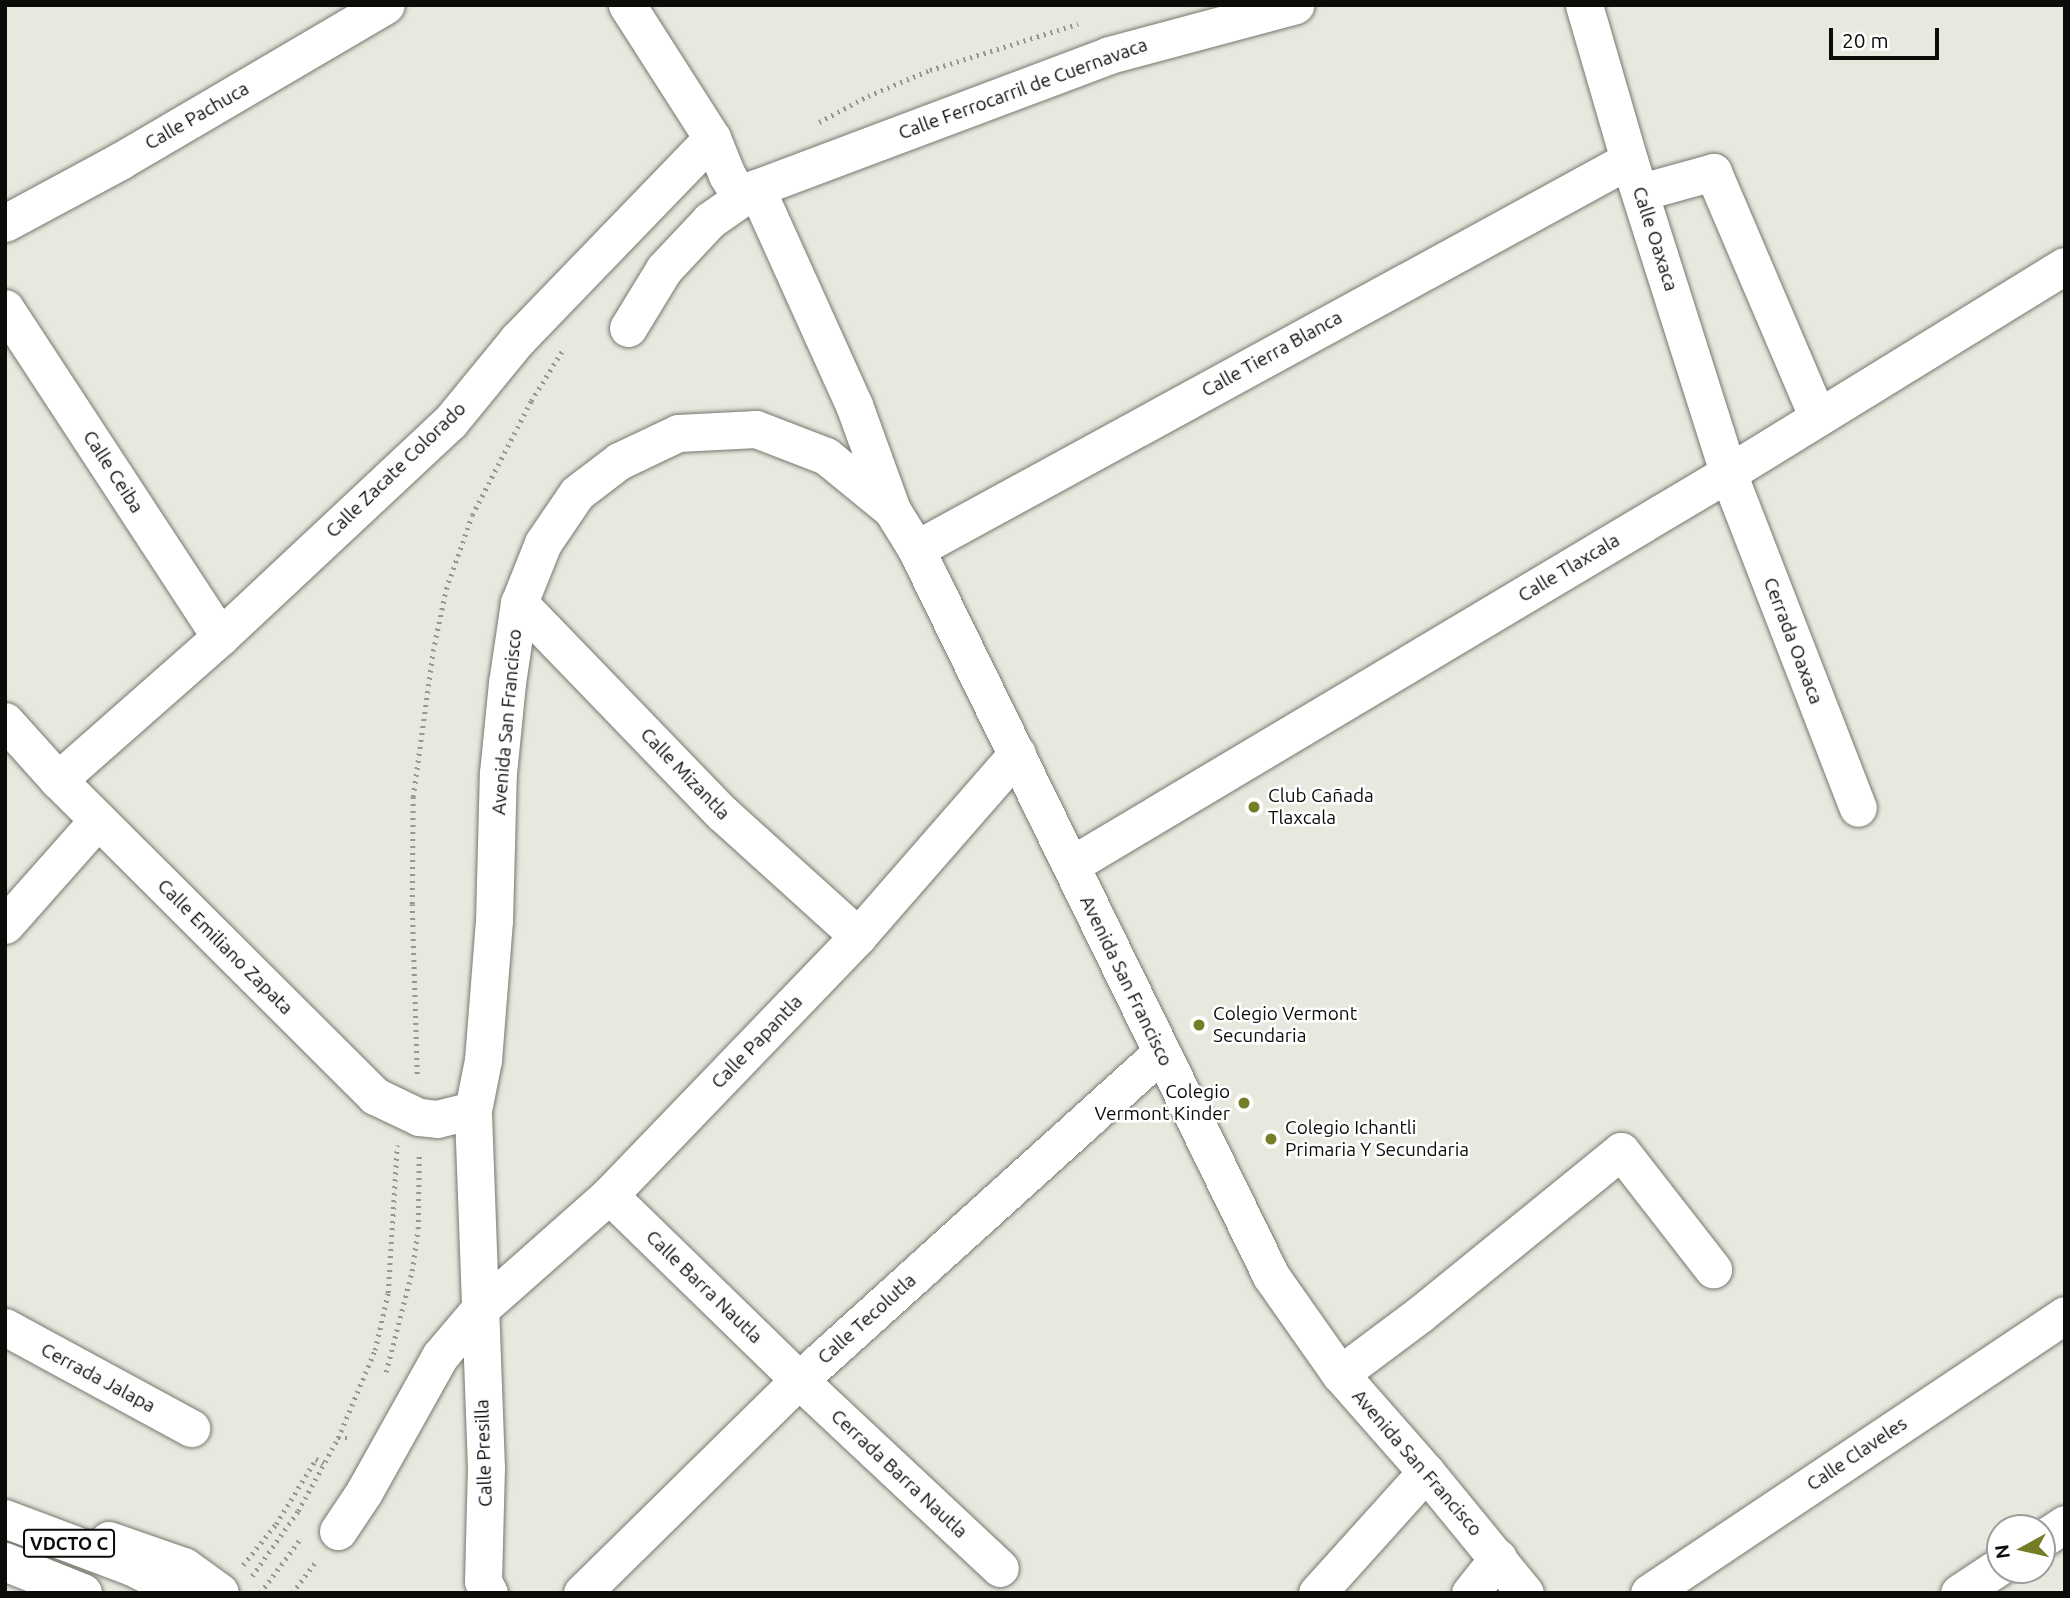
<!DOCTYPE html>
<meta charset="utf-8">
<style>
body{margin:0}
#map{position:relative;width:2070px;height:1598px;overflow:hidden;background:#e7e8de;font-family:Ubuntu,sans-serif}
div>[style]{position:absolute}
.path>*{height:4.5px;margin-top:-2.25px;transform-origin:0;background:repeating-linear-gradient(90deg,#969790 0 2px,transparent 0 7px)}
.roads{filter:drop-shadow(0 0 2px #76786e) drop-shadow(0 0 2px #76786e)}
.minor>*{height:37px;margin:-18.5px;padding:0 18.5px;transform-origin:18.5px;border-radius:18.5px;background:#fff}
.major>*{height:38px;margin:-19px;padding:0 19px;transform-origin:19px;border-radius:19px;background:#fff}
.highway>*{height:38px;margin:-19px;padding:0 19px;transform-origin:19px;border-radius:19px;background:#fff}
.dots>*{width:19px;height:19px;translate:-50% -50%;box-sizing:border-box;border:4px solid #fff;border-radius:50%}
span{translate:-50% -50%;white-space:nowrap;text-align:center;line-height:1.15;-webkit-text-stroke:5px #fff;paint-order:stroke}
.shield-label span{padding:2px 5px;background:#fff;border:2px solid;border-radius:5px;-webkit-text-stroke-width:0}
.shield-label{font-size:18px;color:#0b0c08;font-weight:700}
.street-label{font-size:19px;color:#0b0c08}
.poi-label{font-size:19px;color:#0b0c08}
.left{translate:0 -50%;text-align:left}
.right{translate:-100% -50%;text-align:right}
.frame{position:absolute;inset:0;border:7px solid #0b0c08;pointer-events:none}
.north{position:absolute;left:1986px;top:1514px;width:70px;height:70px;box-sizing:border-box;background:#fff;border:2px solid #9d9e9c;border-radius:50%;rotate:262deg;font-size:19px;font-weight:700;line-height:28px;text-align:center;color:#0b0c08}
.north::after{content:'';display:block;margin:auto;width:24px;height:32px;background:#757d27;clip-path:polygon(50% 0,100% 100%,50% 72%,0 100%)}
.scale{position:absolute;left:1829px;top:28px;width:110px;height:32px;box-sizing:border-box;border:4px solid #0b0c08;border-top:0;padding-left:9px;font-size:21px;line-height:24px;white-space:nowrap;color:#0b0c08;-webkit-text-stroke:5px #fff;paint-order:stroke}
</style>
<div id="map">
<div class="path">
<div style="left:819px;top:122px;width:55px;rotate:-28deg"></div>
<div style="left:868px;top:96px;width:67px;rotate:-22.8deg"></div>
<div style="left:930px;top:70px;width:155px;rotate:-17.3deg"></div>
<div style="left:417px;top:1074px;width:170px;rotate:-91.7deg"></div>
<div style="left:412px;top:904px;width:107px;rotate:-89.5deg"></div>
<div style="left:413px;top:797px;width:147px;rotate:-82.2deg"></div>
<div style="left:433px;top:651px;width:63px;rotate:-78.2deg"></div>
<div style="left:446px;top:589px;width:78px;rotate:-70.6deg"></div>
<div style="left:472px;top:515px;width:128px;rotate:-62.6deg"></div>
<div style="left:531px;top:401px;width:59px;rotate:-58.2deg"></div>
<div style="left:386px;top:1372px;width:104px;rotate:-75.6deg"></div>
<div style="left:412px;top:1271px;width:42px;rotate:-81.9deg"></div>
<div style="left:418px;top:1229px;width:76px;rotate:-89.2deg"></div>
<div style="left:338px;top:1438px;width:95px;rotate:-67.2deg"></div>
<div style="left:375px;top:1350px;width:58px;rotate:-77.2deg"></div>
<div style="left:388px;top:1293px;width:148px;rotate:-86.5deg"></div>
<div style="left:243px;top:1565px;width:53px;rotate:-51.2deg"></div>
<div style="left:276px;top:1524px;width:76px;rotate:-58.4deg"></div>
<div style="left:316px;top:1459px;width:9px;rotate:27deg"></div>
<div style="left:252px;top:1576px;width:80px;rotate:-54.7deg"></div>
<div style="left:298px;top:1511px;width:83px;rotate:-61.3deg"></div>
<div style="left:338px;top:1438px;width:14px"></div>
<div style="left:260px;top:1593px;width:69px;rotate:-53.3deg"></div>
<div style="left:292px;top:1593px;width:41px;rotate:-52.9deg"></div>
</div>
<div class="roads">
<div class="minor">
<div style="left:627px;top:5px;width:158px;rotate:57.4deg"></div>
<div style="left:712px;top:138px;width:40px;rotate:68deg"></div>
<div style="left:727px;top:175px;width:26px;rotate:59deg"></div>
<div style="left:1584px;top:5px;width:161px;rotate:73.8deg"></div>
<div style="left:1629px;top:160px;width:328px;rotate:72.4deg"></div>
<div style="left:1728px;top:473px;width:359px;rotate:68.8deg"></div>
<div style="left:756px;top:188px;width:238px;rotate:65.7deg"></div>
<div style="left:854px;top:405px;width:112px;rotate:70.1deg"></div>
<div style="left:892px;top:510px;width:46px;rotate:58.4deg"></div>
<div style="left:916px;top:549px;width:809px;rotate:63.97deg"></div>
<div style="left:1271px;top:1276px;width:120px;rotate:54.9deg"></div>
<div style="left:1340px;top:1374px;width:130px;rotate:48.7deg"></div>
<div style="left:1426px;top:1472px;width:156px;rotate:50.7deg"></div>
<div style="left:1641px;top:192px;width:75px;rotate:-15.5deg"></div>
<div style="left:1713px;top:172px;width:267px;rotate:66.9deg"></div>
<div style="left:5px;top:223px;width:131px;rotate:-28.3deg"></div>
<div style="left:120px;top:161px;width:308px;rotate:-30.4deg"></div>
<div style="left:5px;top:308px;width:393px;rotate:56.8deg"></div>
<div style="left:628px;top:328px;width:69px;rotate:-58.6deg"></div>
<div style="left:664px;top:269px;width:67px;rotate:-46.8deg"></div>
<div style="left:710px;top:220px;width:56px;rotate:-34.8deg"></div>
<div style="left:756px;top:188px;width:377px;rotate:-20.6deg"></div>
<div style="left:1109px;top:55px;width:193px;rotate:-15deg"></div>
<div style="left:916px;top:549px;width:812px;rotate:-28.62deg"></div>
<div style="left:519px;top:603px;width:293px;rotate:46deg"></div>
<div style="left:723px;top:814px;width:182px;rotate:42.1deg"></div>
<div style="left:5px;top:721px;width:79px;rotate:48.1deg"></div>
<div style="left:58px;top:780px;width:448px;rotate:44.9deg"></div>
<div style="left:375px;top:1096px;width:49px;rotate:25.5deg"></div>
<div style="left:419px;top:1117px;width:18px;rotate:6deg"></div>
<div style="left:437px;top:1119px;width:37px;rotate:-14deg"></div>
<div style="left:58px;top:780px;width:216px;rotate:-41.4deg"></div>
<div style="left:220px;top:637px;width:315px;rotate:-43.1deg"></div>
<div style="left:450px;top:422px;width:107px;rotate:-50.7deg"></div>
<div style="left:518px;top:339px;width:279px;rotate:-46deg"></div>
<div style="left:1071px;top:865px;width:765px;rotate:-30.82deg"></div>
<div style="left:1728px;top:473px;width:395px;rotate:-31.6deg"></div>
<div style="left:5px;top:925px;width:140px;rotate:-48.5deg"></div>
<div style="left:609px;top:1195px;width:265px;rotate:44.2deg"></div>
<div style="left:799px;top:1380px;width:275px;rotate:43.1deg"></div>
<div style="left:5px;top:1327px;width:212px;rotate:28.5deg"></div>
<div style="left:1340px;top:1374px;width:99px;rotate:-36.8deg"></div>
<div style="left:1419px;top:1315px;width:260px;rotate:-39.1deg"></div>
<div style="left:1621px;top:1151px;width:150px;rotate:52.1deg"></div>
<div style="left:338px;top:1531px;width:47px;rotate:-56.3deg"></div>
<div style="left:364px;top:1492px;width:156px;rotate:-60.8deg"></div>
<div style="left:440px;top:1356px;width:59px;rotate:-49.8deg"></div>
<div style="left:478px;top:1311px;width:175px;rotate:-41.5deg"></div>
<div style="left:609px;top:1195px;width:359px;rotate:-46.1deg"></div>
<div style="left:858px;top:936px;width:242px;rotate:-48.9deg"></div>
<div style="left:2042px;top:1539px;width:27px;rotate:-33deg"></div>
<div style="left:489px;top:1593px;width:13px;rotate:-117deg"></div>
<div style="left:483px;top:1581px;width:113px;rotate:-88.5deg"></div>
<div style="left:486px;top:1468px;width:358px;rotate:-92.1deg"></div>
<div style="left:473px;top:1110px;width:51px;rotate:-78.7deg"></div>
<div style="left:483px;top:1060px;width:139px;rotate:-85.5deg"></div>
<div style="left:494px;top:921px;width:148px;rotate:-88.5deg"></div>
<div style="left:498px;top:773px;width:90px;rotate:-84.3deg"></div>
<div style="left:507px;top:683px;width:81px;rotate:-81.5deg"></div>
<div style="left:519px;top:603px;width:65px;rotate:-68.2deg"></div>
<div style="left:543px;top:543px;width:60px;rotate:-55.8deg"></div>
<div style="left:577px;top:493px;width:53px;rotate:-37.3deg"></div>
<div style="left:619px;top:461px;width:65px;rotate:-25.4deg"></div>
<div style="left:678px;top:433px;width:78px;rotate:-2.9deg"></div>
<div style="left:756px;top:429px;width:75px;rotate:21.1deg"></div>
<div style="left:826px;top:456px;width:84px;rotate:39.2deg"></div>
<div style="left:582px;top:1593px;width:304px;rotate:-44.5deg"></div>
<div style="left:799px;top:1380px;width:486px;rotate:-42.1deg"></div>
<div style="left:1317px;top:1593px;width:163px;rotate:-48deg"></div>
<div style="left:1470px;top:1593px;width:45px;rotate:-51.3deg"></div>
<div style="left:1649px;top:1593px;width:500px;rotate:-33.75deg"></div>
<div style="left:1959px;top:1593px;width:49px;rotate:-33.4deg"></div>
</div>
<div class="major">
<div style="left:109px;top:1541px;width:79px;rotate:19.1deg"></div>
<div style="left:184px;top:1567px;width:44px;rotate:35.8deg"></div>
</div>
<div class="highway">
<div style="left:5px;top:1519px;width:137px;rotate:20.6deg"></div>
<div style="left:133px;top:1567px;width:57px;rotate:27deg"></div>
<div style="left:5px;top:1562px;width:84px;rotate:21.7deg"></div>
</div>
</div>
<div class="dots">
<div style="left:1254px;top:807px;background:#757d27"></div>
<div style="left:1199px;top:1025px;background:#757d27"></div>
<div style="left:1244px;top:1103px;background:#757d27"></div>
<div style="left:1271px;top:1139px;background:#757d27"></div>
</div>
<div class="shield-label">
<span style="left:69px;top:1543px">VDCTO C</span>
</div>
<div class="street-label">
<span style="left:1023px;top:89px;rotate:-20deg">Calle Ferrocarril de Cuernavaca</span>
<span style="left:197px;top:116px;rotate:-30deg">Calle Pachuca</span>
<span style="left:1655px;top:239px;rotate:72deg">Calle Oaxaca</span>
<span style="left:1272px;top:354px;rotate:-29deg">Calle Tierra Blanca</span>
<span style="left:396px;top:470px;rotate:-44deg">Calle Zacate Colorado</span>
<span style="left:113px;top:472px;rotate:57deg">Calle Ceiba</span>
<span style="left:1569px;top:568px;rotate:-31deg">Calle Tlaxcala</span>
<span style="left:1793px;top:641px;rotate:69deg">Cerrada Oaxaca</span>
<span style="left:507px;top:722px;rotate:-85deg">Avenida San Francisco</span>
<span style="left:685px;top:774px;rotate:46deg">Calle Mizantla</span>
<span style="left:225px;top:947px;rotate:45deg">Calle Emiliano Zapata</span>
<span style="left:1126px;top:981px;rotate:64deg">Avenida San Francisco</span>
<span style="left:757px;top:1042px;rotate:-46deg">Calle Papantla</span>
<span style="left:704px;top:1287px;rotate:44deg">Calle Barra Nautla</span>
<span style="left:867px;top:1319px;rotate:-42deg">Calle Tecolutla</span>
<span style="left:98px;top:1378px;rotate:28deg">Cerrada Jalapa</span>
<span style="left:484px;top:1453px;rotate:-92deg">Calle Presilla</span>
<span style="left:1857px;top:1454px;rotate:-34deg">Calle Claveles</span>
<span style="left:1417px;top:1463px;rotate:49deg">Avenida San Francisco</span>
<span style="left:899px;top:1474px;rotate:43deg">Cerrada Barra Nautla</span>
</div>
<div class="poi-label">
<span class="left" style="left:1268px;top:807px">Club Cañada<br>Tlaxcala</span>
<span class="left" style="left:1213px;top:1025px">Colegio Vermont<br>Secundaria</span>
<span class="right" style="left:1230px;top:1103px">Colegio<br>Vermont Kinder</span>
<span class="left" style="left:1285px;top:1139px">Colegio Ichantli<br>Primaria Y Secundaria</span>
</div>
<div class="frame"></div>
<div class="north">N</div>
<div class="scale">20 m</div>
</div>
